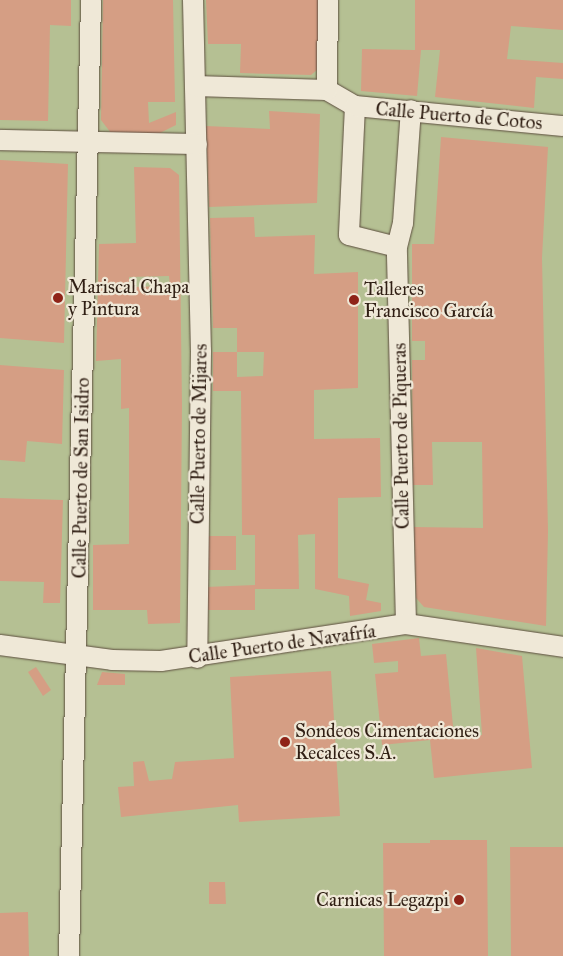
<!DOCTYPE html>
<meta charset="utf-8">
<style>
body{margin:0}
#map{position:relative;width:563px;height:956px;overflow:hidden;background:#e6dcc2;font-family:"IM FELL Great Primer",serif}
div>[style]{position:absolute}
.green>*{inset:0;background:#b5c093}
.building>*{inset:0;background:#d59e84}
.roads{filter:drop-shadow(0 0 1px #5d4e3f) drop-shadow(0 0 1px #5d4e3f)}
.street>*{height:20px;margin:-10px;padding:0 10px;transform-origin:10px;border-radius:10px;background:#efe8d7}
.dots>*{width:14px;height:14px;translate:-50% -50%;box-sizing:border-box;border:2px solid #efe8d7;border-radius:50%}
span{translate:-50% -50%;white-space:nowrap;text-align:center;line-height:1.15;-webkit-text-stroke:4.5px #efe8d7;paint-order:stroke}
.street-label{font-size:19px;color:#2f1e13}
.poi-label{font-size:19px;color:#2f1e13}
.left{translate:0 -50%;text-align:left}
.right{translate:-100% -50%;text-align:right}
</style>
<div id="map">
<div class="green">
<div style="clip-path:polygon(0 0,563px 0,563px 956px,0 956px)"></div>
</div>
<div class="building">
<div style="clip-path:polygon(0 0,71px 0,71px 26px,50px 25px,48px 121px,0 120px)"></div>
<div style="clip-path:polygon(103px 0,173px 0,175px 102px,148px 102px,149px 123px,176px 112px,176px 125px,158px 134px,111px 133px,101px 120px)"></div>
<div style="clip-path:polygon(206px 0,319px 0,318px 69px,311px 75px,240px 73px,241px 44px,208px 44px)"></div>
<div style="clip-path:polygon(415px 0,563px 0,563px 30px,511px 26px,507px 59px,563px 63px,563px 79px,536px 77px,534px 108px,435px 97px,440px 50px,421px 50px,417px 96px,361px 91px,362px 49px,415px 50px)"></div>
<div style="clip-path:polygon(269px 111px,320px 114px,317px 203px,209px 207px,206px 126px,270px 129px)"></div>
<div style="clip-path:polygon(441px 137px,548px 147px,542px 258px,548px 531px,546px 626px,424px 607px,416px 598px,414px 527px,483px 528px,482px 442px,432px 442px,433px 485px,413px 485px,412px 360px,425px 360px,425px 341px,412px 341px,412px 244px,434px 244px)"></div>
<div style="clip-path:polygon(0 160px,68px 164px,64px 343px,0 338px)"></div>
<div style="clip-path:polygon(evenodd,134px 167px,170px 168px,179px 175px,182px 405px,180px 623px,148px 624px,147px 610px,93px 610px,93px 545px,129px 544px,129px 408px,121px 409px,121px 359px,96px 361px,99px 244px,136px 243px,134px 167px,169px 276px,170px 286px,129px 287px,129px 277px,169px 276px)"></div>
<div style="clip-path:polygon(254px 217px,255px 237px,315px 235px,314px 274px,358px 272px,358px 388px,314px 390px,314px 439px,380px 438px,381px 497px,338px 498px,338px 578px,369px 584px,366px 600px,381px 603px,381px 611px,350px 616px,349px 596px,315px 589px,315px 534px,298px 535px,299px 589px,255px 589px,255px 610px,206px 610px,206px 587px,255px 585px,255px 535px,242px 535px,241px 391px,213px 391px,213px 352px,237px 352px,237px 377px,263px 376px,264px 352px,237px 352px,237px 328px,213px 328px,210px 218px)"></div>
<div style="clip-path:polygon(0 365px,64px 370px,62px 444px,27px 441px,25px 462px,0 460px)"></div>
<div style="clip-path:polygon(0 498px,63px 500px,60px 603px,43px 603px,44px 582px,0 581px)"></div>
<div style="clip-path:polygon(206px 536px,236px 536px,236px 570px,206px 570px)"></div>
<div style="clip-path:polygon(419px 638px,421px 656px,446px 654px,454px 736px,482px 735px,476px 648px,522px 656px,532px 768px,434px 778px,430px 740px,382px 745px,375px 674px,398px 672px,398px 661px,374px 663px,372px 644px)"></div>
<div style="clip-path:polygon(36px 667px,51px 690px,43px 696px,28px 672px)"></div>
<div style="clip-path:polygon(331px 671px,340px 816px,239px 822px,238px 805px,121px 817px,118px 787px,134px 786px,133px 762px,144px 761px,149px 781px,172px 779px,175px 762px,234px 758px,230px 677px)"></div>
<div style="clip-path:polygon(102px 672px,125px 674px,125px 685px,97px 685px)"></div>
<div style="clip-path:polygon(430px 840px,487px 840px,488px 956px,384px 956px,383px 843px,430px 843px)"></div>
<div style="clip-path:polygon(510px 847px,563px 847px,563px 956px,511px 956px)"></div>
<div style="clip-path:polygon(209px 882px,225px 882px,226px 904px,209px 904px)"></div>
<div style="clip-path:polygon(28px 912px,29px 956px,0 956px,0 913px)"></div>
</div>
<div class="roads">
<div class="street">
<div style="left:193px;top:0;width:351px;rotate:88.7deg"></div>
<div style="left:201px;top:351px;width:307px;rotate:90.7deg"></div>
<div style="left:195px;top:86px;width:132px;rotate:1.7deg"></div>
<div style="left:327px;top:90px;width:32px;rotate:30deg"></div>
<div style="left:355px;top:106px;width:129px;rotate:92.7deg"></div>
<div style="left:349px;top:235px;width:49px;rotate:14deg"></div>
<div style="left:327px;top:90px;width:90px;rotate:-89.4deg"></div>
<div style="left:355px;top:106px;width:209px;rotate:5.5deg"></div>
<div style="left:0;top:140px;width:197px;rotate:1.2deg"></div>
<div style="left:406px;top:624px;width:377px;rotate:-91.4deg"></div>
<div style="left:397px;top:247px;width:25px;rotate:-76deg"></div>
<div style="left:403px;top:223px;width:113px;rotate:-86deg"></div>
<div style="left:0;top:645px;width:113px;rotate:7.6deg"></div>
<div style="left:112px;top:660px;width:49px;rotate:1.2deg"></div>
<div style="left:161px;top:661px;width:248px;rotate:-8.6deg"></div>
<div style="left:406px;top:624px;width:159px;rotate:8.3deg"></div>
<div style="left:69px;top:956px;width:956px;rotate:-88.68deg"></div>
</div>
</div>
<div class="dots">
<div style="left:58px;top:298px;background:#8f2418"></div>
<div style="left:354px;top:300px;background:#8f2418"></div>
<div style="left:285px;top:742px;background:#8f2418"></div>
<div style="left:459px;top:900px;background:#8f2418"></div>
</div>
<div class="street-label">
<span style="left:459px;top:116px;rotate:5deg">Calle Puerto de Cotos</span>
<span style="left:199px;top:434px;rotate:-89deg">Calle Puerto de Mijares</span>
<span style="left:401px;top:436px;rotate:-91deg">Calle Puerto de Piqueras</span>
<span style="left:81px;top:478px;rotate:-89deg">Calle Puerto de San Isidro</span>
<span style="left:282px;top:644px;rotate:-8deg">Calle Puerto de Navafría</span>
</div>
<div class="poi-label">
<span class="left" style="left:68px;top:298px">Mariscal Chapa<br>y Pintura</span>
<span class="left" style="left:364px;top:300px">Talleres<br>Francisco García</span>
<span class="left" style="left:295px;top:742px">Sondeos Cimentaciones<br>Recalces S.A.</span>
<span class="right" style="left:449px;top:900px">Carnicas Legazpi</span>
</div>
</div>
